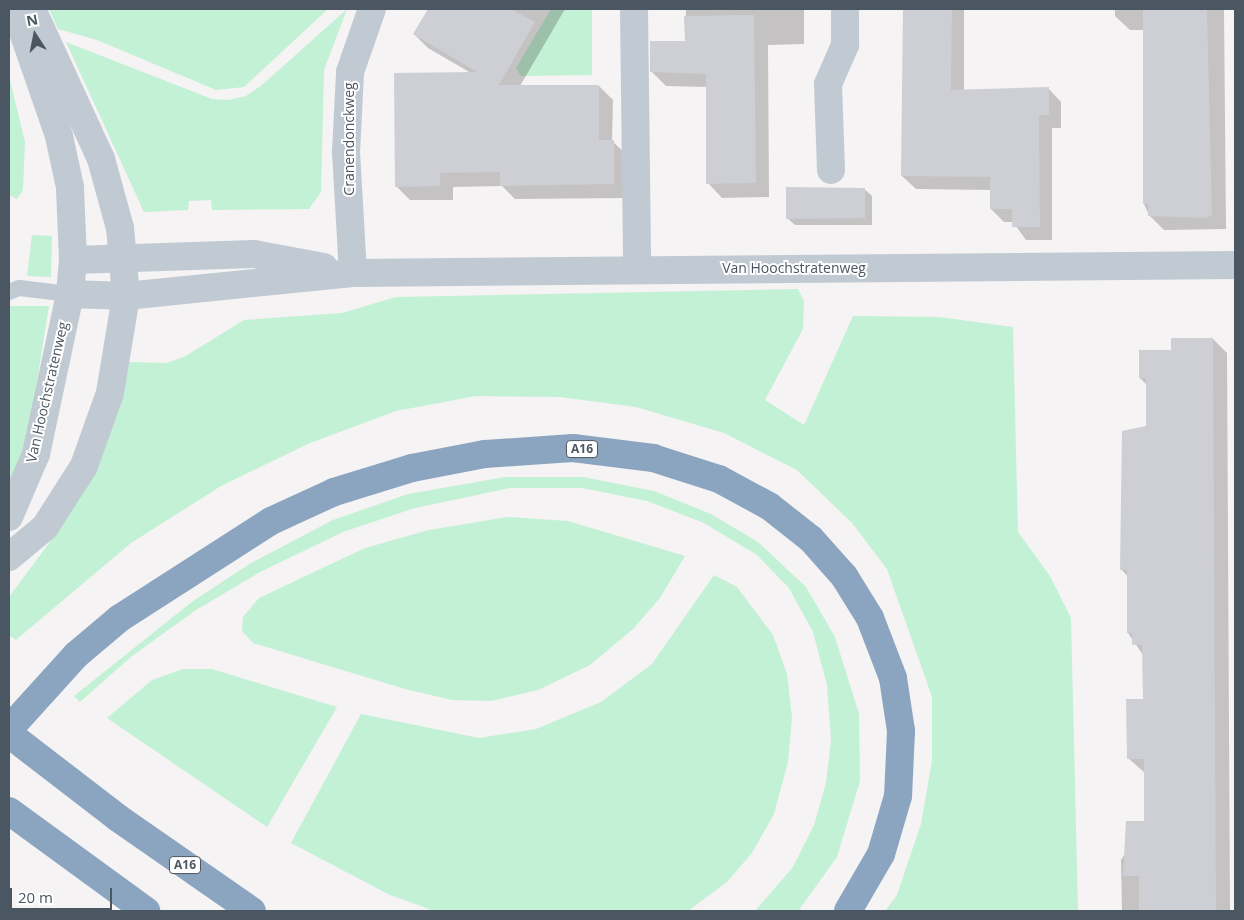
<!DOCTYPE html>
<style>
body{margin:0}
#map{position:relative;width:1244px;height:920px;overflow:hidden;background:#f5f3f3;font-family:"Open Sans",sans-serif}
div>[style]{position:absolute}
.green>*{inset:0;background:#c3f1d5}
.shadow>*{inset:0;background:#0003}
.building>*{inset:0;background:#cdcfd5}
.service>*{height:16px;margin:-8px;padding:0 8px;transform-origin:8px;border-radius:8px;background:#c1cad2}
.minor>*{height:28px;margin:-14px;padding:0 14px;transform-origin:14px;border-radius:14px;background:#c1cad2}
.tertiary>*{height:28px;margin:-14px;padding:0 14px;transform-origin:14px;border-radius:14px;background:#c1cad2}
.motorway>*{height:28px;margin:-14px;padding:0 14px;transform-origin:14px;border-radius:14px;background:#8ba5c1}
span{translate:-50% -50%;white-space:nowrap;text-align:center;line-height:1.15;-webkit-text-stroke:4px #fff;paint-order:stroke}
.shield-label span{padding:1px 4px;background:#fff;border:1px solid;border-radius:4px;-webkit-text-stroke-width:0}
.shield-label{font-size:12px;color:#4a5661;font-weight:700}
.street-label{font-size:14px;color:#4a5661}
.frame{position:absolute;inset:0;border:10px solid #4a5661;pointer-events:none}
.north{position:absolute;left:10px;top:10px;width:50px;height:50px;-webkit-text-stroke:4px #fff;paint-order:stroke;rotate:349deg;font-size:14px;font-weight:700;line-height:20px;text-align:center;color:#4a5661}
.north::after{content:'';display:block;margin:auto;width:18px;height:22px;background:#4a5661;clip-path:polygon(50% 0,100% 100%,50% 72%,0 100%)}
.scale{position:absolute;left:10px;top:888px;width:102px;height:22px;box-sizing:border-box;border:2px solid #4a5661;border-top:0;padding-left:6px;font-size:15px;line-height:18px;white-space:nowrap;color:#4a5661;-webkit-text-stroke:4px #fff;paint-order:stroke}
</style>
<div id="map">
<div class="green">
<div style="clip-path:polygon(49px 9px,328px 9px,244px 87px,216px 90px,97px 40px,58px 29px)"></div>
<div style="clip-path:polygon(347px 9px,324px 70px,321px 192px,309px 209px,212px 210px,211px 200px,189px 201px,188px 210px,144px 212px,66px 42px,212px 99px,228px 100px,246px 96px,262px 85px)"></div>
<div style="clip-path:polygon(551px 9px,592px 9px,592px 75px,521px 76px,516px 68px)"></div>
<div style="clip-path:polygon(9px 76px,25px 142px,23px 190px,17px 199px,9px 195px)"></div>
<div style="clip-path:polygon(32px 235px,52px 236px,51px 277px,27px 276px)"></div>
<div style="clip-path:polygon(798px 289px,804px 301px,803px 329px,765px 400px,804px 425px,853px 316px,939px 317px,1013px 327px,1018px 532px,1050px 576px,1071px 618px,1078px 911px,885px 911px,897px 895px,921px 824px,932px 761px,932px 697px,887px 569px,852px 523px,797px 470px,724px 433px,636px 407px,560px 397px,476px 396px,396px 411px,310px 443px,221px 486px,131px 543px,16px 640px,9px 635px,9px 597px,58px 531px,128px 362px,166px 363px,184px 357px,244px 320px,342px 313px,396px 297px)"></div>
<div style="clip-path:polygon(9px 306px,49px 306px,29px 431px,9px 492px)"></div>
<div style="clip-path:polygon(505px 477px,583px 477px,654px 491px,711px 514px,758px 542px,806px 587px,835px 637px,859px 714px,860px 781px,837px 857px,798px 911px,755px 911px,793px 867px,814px 825px,826px 783px,831px 741px,827px 685px,813px 632px,789px 588px,757px 555px,704px 523px,647px 501px,582px 488px,510px 488px,415px 508px,343px 532px,260px 572px,196px 610px,132px 656px,80px 702px,74px 696px,193px 601px,251px 563px,333px 520px,408px 494px)"></div>
<div style="clip-path:polygon(507px 517px,568px 521px,685px 556px,660px 598px,633px 629px,590px 665px,538px 690px,491px 701px,452px 700px,405px 689px,253px 643px,242px 631px,243px 617px,259px 598px,365px 548px,429px 530px)"></div>
<div style="clip-path:polygon(714px 575px,737px 587px,773px 635px,787px 674px,792px 717px,788px 762px,774px 814px,752px 853px,727px 882px,688px 911px,435px 911px,390px 895px,291px 843px,361px 714px,479px 738px,536px 729px,601px 702px,652px 664px)"></div>
<div style="clip-path:polygon(183px 669px,212px 669px,337px 707px,267px 827px,107px 718px,152px 680px)"></div>
</div>
<div class="shadow">
<div style="clip-path:polygon(429px 9px,565px 9px,520px 86px,599px 86px,613px 100px,612px 141px,627px 155px,627px 198px,515px 199px,502px 186px,453px 187px,453px 200px,410px 200px,396px 186px,471px 73px,428px 48px,414px 34px)"></div>
<div style="clip-path:polygon(686px 9px,804px 9px,804px 44px,768px 45px,769px 197px,722px 198px,708px 183px,707px 87px,666px 86px,652px 72px,685px 42px)"></div>
<div style="clip-path:polygon(904px 9px,964px 9px,964px 90px,1048px 88px,1061px 102px,1061px 128px,1052px 128px,1052px 240px,1026px 240px,1013px 222px,1004px 222px,991px 209px,991px 190px,916px 189px,902px 176px)"></div>
<div style="clip-path:polygon(1115px 9px,1224px 9px,1226px 229px,1164px 230px,1149px 215px,1144px 204px,1143px 30px,1130px 30px,1115px 16px)"></div>
<div style="clip-path:polygon(864px 189px,872px 196px,872px 225px,795px 225px,787px 218px)"></div>
<div style="clip-path:polygon(1213px 339px,1227px 353px,1230px 911px,1122px 911px,1121px 860px,1145px 822px,1145px 773px,1129px 759px,1145px 700px,1143px 655px,1128px 633px,1128px 577px,1122px 570px,1147px 427px,1147px 385px,1140px 378px,1172px 352px)"></div>
</div>
<div class="building">
<div style="clip-path:polygon(428px 9px,511px 9px,535px 22px,499px 85px,599px 85px,599px 140px,614px 140px,614px 184px,500px 186px,500px 172px,440px 173px,440px 186px,395px 187px,394px 73px,477px 72px,413px 34px)"></div>
<div style="clip-path:polygon(903px 9px,952px 9px,951px 90px,1049px 87px,1049px 115px,1039px 115px,1040px 227px,1012px 227px,1012px 209px,990px 209px,990px 177px,901px 176px)"></div>
<div style="clip-path:polygon(1143px 9px,1207px 9px,1212px 215px,1205px 218px,1148px 216px,1148px 204px,1143px 204px)"></div>
<div style="clip-path:polygon(754px 15px,756px 183px,706px 184px,706px 74px,650px 72px,650px 41px,685px 41px,684px 16px)"></div>
<div style="clip-path:polygon(786px 187px,865px 188px,865px 218px,786px 219px)"></div>
<div style="clip-path:polygon(1171px 338px,1213px 338px,1216px 911px,1139px 911px,1139px 876px,1123px 876px,1126px 821px,1144px 821px,1144px 759px,1127px 759px,1126px 699px,1143px 699px,1142px 645px,1132px 645px,1132px 633px,1127px 633px,1127px 570px,1120px 570px,1122px 431px,1146px 426px,1146px 378px,1139px 378px,1139px 350px,1171px 350px)"></div>
</div>
<div class="service">
<div style="left:9px;top:292px;width:11px;rotate:-22deg"></div>
<div style="left:19px;top:288px;width:51px;rotate:6.7deg"></div>
</div>
<div class="minor">
<div style="left:634px;top:9px;width:260px;rotate:89.3deg"></div>
<div style="left:831px;top:170px;width:86px;rotate:-92deg"></div>
<div style="left:828px;top:84px;width:43px;rotate:-66.4deg"></div>
<div style="left:845px;top:45px;width:36px;rotate:-90deg"></div>
<div style="left:353px;top:273px;width:121px;rotate:-93.3deg"></div>
<div style="left:346px;top:152px;width:80px;rotate:-87.1deg"></div>
<div style="left:350px;top:72px;width:67px;rotate:-70.8deg"></div>
</div>
<div class="tertiary">
<div style="left:73px;top:260px;width:181px;rotate:-1.9deg"></div>
<div style="left:254px;top:254px;width:71px;rotate:10.5deg"></div>
<div style="left:70px;top:294px;width:56px;rotate:2deg"></div>
<div style="left:126px;top:296px;width:228px;rotate:-5.8deg"></div>
<div style="left:353px;top:273px;width:882px;rotate:-0.52deg"></div>
<div style="left:9px;top:517px;width:69px;rotate:-66.8deg"></div>
<div style="left:36px;top:454px;width:164px;rotate:-78deg"></div>
<div style="left:70px;top:294px;width:34px;rotate:-85deg"></div>
<div style="left:73px;top:260px;width:73px;rotate:-92.4deg"></div>
<div style="left:70px;top:187px;width:52px;rotate:-102.2deg"></div>
<div style="left:59px;top:136px;width:134px;rotate:-109.1deg"></div>
<div style="left:9px;top:557px;width:47px;rotate:-39.8deg"></div>
<div style="left:45px;top:527px;width:72px;rotate:-57.4deg"></div>
<div style="left:84px;top:466px;width:77px;rotate:-70.4deg"></div>
<div style="left:110px;top:393px;width:98px;rotate:-80.6deg"></div>
<div style="left:126px;top:296px;width:68px;rotate:-95deg"></div>
<div style="left:120px;top:228px;width:72px;rotate:-105.4deg"></div>
<div style="left:101px;top:159px;width:165px;rotate:-114.7deg"></div>
</div>
<div class="motorway">
<div style="left:9px;top:729px;width:100px;rotate:-47.8deg"></div>
<div style="left:76px;top:655px;width:57px;rotate:-40.1deg"></div>
<div style="left:120px;top:618px;width:179px;rotate:-32.7deg"></div>
<div style="left:271px;top:521px;width:69px;rotate:-24.7deg"></div>
<div style="left:334px;top:492px;width:82px;rotate:-17.1deg"></div>
<div style="left:412px;top:468px;width:74px;rotate:-10.9deg"></div>
<div style="left:485px;top:454px;width:88px;rotate:-3.9deg"></div>
<div style="left:573px;top:448px;width:81px;rotate:7.1deg"></div>
<div style="left:653px;top:458px;width:69px;rotate:17.7deg"></div>
<div style="left:719px;top:479px;width:57px;rotate:28.4deg"></div>
<div style="left:769px;top:506px;width:53px;rotate:38.2deg"></div>
<div style="left:811px;top:539px;width:50px;rotate:48.3deg"></div>
<div style="left:844px;top:576px;width:49px;rotate:58.2deg"></div>
<div style="left:870px;top:618px;width:64px;rotate:69deg"></div>
<div style="left:893px;top:678px;width:54px;rotate:81.4deg"></div>
<div style="left:901px;top:731px;width:65px;rotate:92.6deg"></div>
<div style="left:898px;top:796px;width:60px;rotate:106.3deg"></div>
<div style="left:881px;top:854px;width:66px;rotate:120.1deg"></div>
<div style="left:9px;top:734px;width:138px;rotate:37.6deg"></div>
<div style="left:118px;top:818px;width:163px;rotate:34.8deg"></div>
<div style="left:9px;top:811px;width:170px;rotate:36.1deg"></div>
</div>
<div class="shield-label">
<span style="left:582px;top:449px">A16</span>
<span style="left:185px;top:865px">A16</span>
</div>
<div class="street-label">
<span style="left:349px;top:139px;rotate:-90deg">Cranendonckweg</span>
<span style="left:794px;top:268px">Van Hoochstratenweg</span>
<span style="left:47px;top:392px;rotate:-77deg">Van Hoochstratenweg</span>
</div>
<div class="frame"></div>
<div class="north">N</div>
<div class="scale">20 m</div>
</div>
